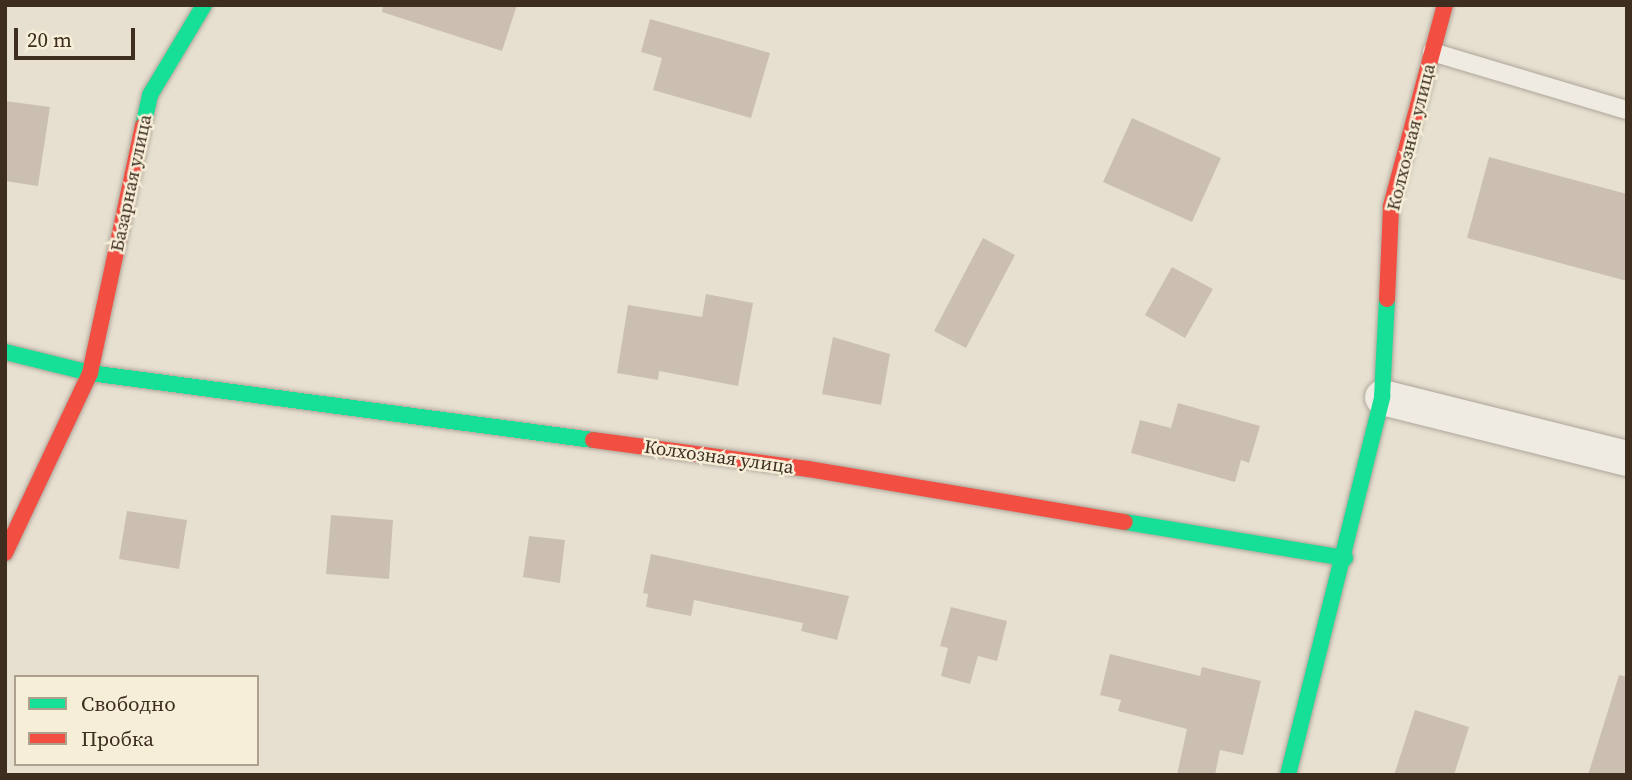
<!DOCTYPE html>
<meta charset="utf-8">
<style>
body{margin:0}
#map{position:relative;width:1632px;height:780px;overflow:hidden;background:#e7e0d1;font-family:"Source Serif 4",serif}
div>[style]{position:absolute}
.building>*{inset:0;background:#cbbfb2}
.roads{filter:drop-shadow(0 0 2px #ada599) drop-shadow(0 0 2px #ada599)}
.lane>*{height:18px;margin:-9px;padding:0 9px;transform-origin:9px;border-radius:9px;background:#efebe3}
.street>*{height:35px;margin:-17.5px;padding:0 17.5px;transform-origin:17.5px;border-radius:17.5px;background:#efebe3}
.fast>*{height:16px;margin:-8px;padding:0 8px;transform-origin:8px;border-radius:8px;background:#16e098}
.jam>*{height:16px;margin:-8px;padding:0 8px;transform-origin:8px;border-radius:8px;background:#f24e42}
span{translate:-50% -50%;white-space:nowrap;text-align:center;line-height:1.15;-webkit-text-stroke:5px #f7eed8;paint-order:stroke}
.street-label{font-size:19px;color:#3d2e20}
.frame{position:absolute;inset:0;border:7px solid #3d2e20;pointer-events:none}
.legend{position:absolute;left:14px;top:675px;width:245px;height:91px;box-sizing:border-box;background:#f7eed8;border:2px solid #ada18e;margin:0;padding:9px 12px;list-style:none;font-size:21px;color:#3d2e20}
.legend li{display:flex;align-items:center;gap:14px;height:35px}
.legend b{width:35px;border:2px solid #ada18e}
.scale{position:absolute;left:14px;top:28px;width:121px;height:32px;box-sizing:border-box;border:4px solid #3d2e20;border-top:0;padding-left:9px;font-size:21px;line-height:24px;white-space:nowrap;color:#3d2e20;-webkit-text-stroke:5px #f7eed8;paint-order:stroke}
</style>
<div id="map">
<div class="building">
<div style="clip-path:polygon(383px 5px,517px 5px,502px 51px,382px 12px)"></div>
<div style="clip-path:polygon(650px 19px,770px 53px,751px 118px,653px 90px,662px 58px,641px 52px)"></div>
<div style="clip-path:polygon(5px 101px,50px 107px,38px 186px,5px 181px)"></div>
<div style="clip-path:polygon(1132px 118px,1221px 158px,1192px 222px,1103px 182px)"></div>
<div style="clip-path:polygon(1489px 157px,1627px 194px,1627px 281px,1467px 238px)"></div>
<div style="clip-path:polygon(983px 238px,1015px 255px,966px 348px,934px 331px)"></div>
<div style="clip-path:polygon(1172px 267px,1213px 289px,1185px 338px,1145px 315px)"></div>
<div style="clip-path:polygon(706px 294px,753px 303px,738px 386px,659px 371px,658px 380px,617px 373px,628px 305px,702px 317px)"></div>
<div style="clip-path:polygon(833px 337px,890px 354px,881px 405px,822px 394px)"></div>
<div style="clip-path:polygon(1178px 403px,1260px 426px,1249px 463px,1241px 460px,1235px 482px,1131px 453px,1140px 420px,1171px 428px)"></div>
<div style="clip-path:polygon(127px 511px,187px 520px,179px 569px,119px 559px)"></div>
<div style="clip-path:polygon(331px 515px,393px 520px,389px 579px,326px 574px)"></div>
<div style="clip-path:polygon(529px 536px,565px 540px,560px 583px,523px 577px)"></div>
<div style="clip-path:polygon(651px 554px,849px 596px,837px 640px,801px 631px,803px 623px,694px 600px,691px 616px,646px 607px,648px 594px,643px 593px)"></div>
<div style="clip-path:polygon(951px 607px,1007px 621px,997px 661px,978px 656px,970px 684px,941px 676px,948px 648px,940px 646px)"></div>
<div style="clip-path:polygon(1110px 654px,1200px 676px,1202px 667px,1261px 681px,1243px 755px,1220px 750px,1215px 775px,1177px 775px,1187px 729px,1118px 711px,1121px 700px,1100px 695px)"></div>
<div style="clip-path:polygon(1619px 675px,1627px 677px,1627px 775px,1588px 775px)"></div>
<div style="clip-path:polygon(1415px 710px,1469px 727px,1454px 775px,1394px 775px)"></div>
</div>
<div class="roads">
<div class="lane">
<div style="left:1432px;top:52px;width:203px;rotate:16.6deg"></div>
</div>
<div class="street">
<div style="left:1382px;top:397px;width:252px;rotate:14deg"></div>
</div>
<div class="fast">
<div style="left:143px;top:126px;width:32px;rotate:-77deg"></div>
<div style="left:150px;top:95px;width:105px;rotate:-59deg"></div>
<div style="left:5px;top:352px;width:88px;rotate:13.9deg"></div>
<div style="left:90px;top:373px;width:507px;rotate:7.59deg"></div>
<div style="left:1125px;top:522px;width:223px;rotate:9.3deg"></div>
<div style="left:1288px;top:775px;width:390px;rotate:-76deg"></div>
<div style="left:1382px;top:397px;width:98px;rotate:-87.1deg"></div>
</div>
<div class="jam">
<div style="left:1387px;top:299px;width:93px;rotate:-87.5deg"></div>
<div style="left:1391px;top:206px;width:208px;rotate:-75deg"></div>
<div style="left:593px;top:440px;width:217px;rotate:7.7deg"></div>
<div style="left:808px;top:469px;width:321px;rotate:9.5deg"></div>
<div style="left:5px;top:553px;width:199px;rotate:-64.7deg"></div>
<div style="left:90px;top:373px;width:253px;rotate:-77.9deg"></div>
</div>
</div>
<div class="street-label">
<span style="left:1411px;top:137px;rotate:-76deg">Колхозная улица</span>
<span style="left:131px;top:183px;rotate:-78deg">Базарная улица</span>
<span style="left:719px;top:457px;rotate:8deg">Колхозная улица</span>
</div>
<div class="frame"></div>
<ul class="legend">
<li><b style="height:9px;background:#16e098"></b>Свободно</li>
<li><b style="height:9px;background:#f24e42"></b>Пробка</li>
</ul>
<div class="scale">20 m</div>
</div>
